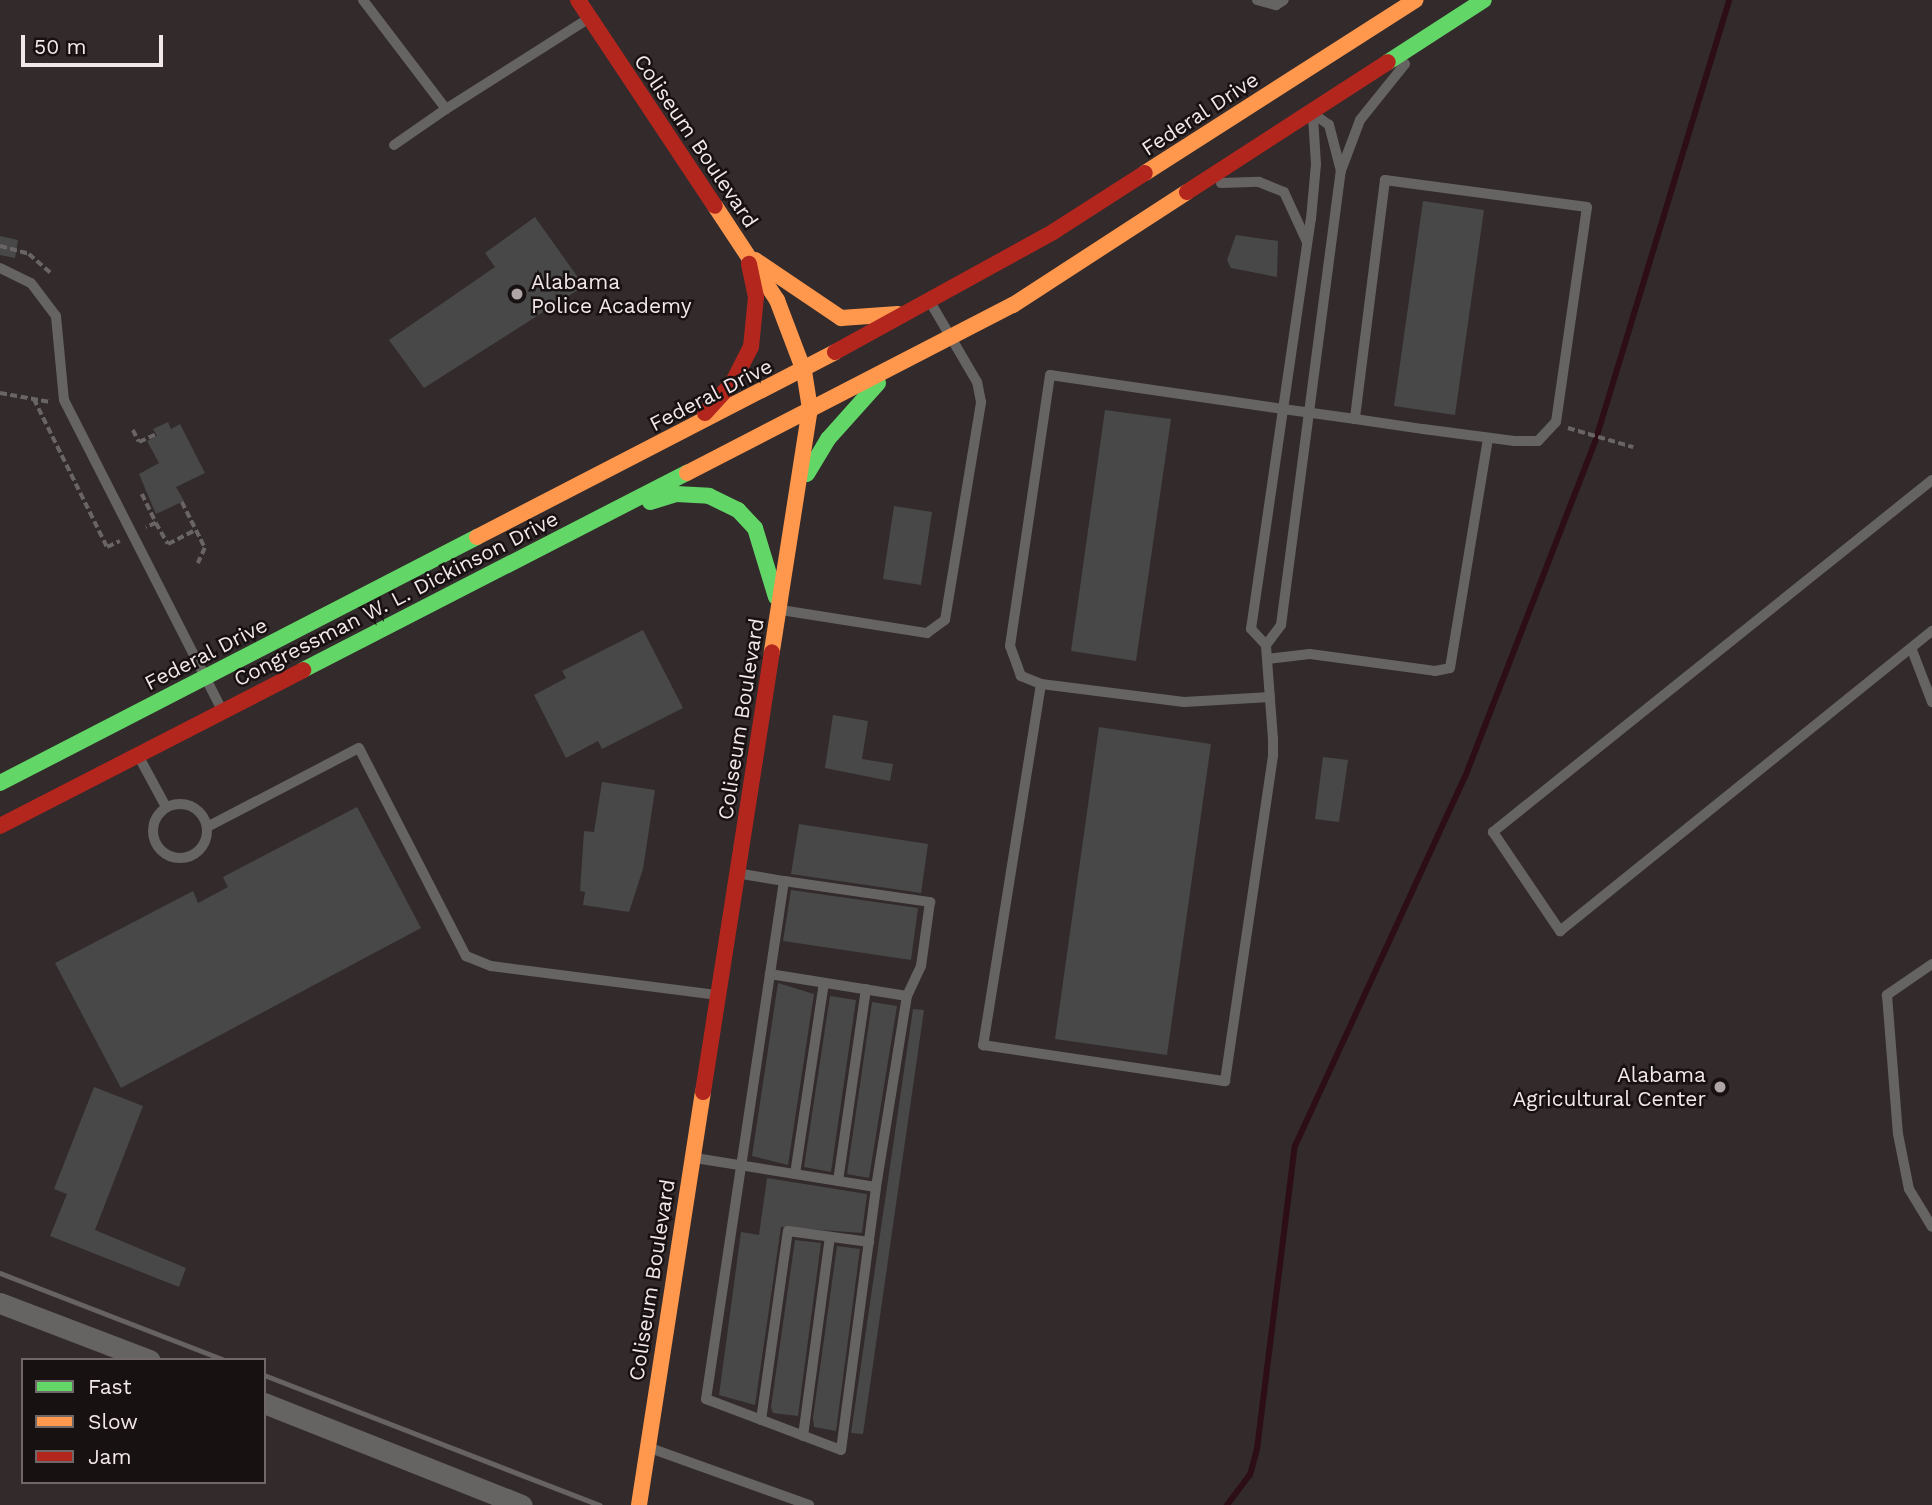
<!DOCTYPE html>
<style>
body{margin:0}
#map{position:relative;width:1932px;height:1505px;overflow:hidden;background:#322a2b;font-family:"Work Sans",sans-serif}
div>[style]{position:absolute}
.stream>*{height:6px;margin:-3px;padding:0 3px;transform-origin:3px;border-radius:3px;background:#2d0e16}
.building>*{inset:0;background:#484848}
.path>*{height:3.5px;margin-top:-1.75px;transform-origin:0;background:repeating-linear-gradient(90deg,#696566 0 7px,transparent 0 10.5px)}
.lane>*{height:10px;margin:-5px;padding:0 5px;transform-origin:5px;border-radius:5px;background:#666363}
.lane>.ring{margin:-5px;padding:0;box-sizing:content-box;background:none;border:10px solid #666363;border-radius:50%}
.street>*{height:21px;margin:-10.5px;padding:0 10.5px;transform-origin:10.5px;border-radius:10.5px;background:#666363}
.fast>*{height:16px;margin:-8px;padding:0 8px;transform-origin:8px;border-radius:8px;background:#63d668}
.slow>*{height:16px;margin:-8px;padding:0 8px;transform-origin:8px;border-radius:8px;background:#ff974d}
.jam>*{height:16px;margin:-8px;padding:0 8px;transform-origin:8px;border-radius:8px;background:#b3261e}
.rail>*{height:5px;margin:-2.5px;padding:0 2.5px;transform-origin:2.5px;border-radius:2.5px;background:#686363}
.dots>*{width:19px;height:19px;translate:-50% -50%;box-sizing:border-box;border:4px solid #181112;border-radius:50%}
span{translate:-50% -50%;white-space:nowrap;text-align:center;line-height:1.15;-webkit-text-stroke:5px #181112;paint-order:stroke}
.street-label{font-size:21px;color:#f2e7e9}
.poi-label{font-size:21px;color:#f2e7e9}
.left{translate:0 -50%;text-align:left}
.right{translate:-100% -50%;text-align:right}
.legend{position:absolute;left:21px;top:1358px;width:245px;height:126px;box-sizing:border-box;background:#181112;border:2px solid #6f6768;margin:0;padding:9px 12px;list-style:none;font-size:21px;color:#f2e7e9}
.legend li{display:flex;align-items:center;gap:14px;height:35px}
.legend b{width:35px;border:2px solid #6f6768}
.scale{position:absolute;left:21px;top:35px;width:142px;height:32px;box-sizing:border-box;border:4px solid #f2e7e9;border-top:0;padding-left:9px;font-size:21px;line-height:24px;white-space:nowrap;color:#f2e7e9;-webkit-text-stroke:5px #181112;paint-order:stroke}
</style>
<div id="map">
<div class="stream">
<div style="left:1227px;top:1505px;width:38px;rotate:-53deg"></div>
<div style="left:1250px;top:1475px;width:27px;rotate:-75deg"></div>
<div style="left:1257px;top:1449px;width:305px;rotate:-82.9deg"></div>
<div style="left:1295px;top:1146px;width:406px;rotate:-65.3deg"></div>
<div style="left:1465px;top:777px;width:359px;rotate:-68.8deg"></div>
<div style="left:1595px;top:442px;width:462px;rotate:-73.1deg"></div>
</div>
<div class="building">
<div style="clip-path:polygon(1423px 201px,1484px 210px,1455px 415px,1394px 406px)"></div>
<div style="clip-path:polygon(535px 217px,584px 286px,424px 388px,389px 340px,495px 267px,485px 253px)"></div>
<div style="clip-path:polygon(1236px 235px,1278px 241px,1277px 277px,1231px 268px,1227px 260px)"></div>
<div style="clip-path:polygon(0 236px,18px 240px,15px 258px,0 255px)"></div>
<div style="clip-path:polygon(1105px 410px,1171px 419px,1136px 661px,1071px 651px)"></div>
<div style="clip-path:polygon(168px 422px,171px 429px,180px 424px,205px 473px,176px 487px,184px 501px,156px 514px,139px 474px,159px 463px,147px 441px,157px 436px,153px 429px)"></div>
<div style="clip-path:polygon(894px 506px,932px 512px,921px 585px,883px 579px)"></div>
<div style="clip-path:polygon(643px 630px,683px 708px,602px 749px,598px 741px,566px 758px,534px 695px,566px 678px,562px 671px)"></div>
<div style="clip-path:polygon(833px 715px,868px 721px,862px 759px,893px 764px,890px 781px,825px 768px)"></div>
<div style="clip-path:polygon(1099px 727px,1211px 744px,1167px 1055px,1055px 1039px)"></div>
<div style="clip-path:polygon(1323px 757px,1348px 760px,1339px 822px,1315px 819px)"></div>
<div style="clip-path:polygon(602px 782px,655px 790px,643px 869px,629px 912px,583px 905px,585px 892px,580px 891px,584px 831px,594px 832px)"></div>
<div style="clip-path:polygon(357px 807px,421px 928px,121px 1088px,55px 963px,193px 891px,198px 903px,228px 887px,223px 877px)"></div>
<div style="clip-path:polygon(799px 824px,928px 844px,921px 893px,791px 874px)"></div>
<div style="clip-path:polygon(791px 890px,918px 908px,911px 960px,783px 941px)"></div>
<div style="clip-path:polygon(778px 983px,814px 994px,788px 1165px,752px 1156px)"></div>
<div style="clip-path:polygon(830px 996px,856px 1000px,831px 1172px,804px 1167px)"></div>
<div style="clip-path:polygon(872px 1002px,897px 1006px,869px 1178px,847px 1174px)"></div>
<div style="clip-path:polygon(913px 1009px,924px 1010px,863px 1434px,851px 1433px)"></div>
<div style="clip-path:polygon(94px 1087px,143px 1106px,95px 1230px,186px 1268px,179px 1287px,50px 1236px,67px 1194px,54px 1189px)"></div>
<div style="clip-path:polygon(767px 1178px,867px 1194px,862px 1233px,781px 1227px,755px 1405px,719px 1395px,741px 1232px,759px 1235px)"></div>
<div style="clip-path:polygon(795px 1240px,821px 1243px,798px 1416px,773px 1413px,771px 1407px)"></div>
<div style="clip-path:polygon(837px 1246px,860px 1249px,836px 1431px,814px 1427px,813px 1418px)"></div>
</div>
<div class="path">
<div style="left:0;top:246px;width:30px;rotate:15deg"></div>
<div style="left:29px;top:254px;width:29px;rotate:41deg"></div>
<div style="left:0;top:393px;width:51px;rotate:10.2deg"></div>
<div style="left:34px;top:399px;width:165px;rotate:63.7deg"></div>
<div style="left:107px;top:547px;width:14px;rotate:-25deg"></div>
<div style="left:1568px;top:428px;width:68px;rotate:16.3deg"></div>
<div style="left:133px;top:430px;width:13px;rotate:63deg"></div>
<div style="left:139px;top:442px;width:19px;rotate:-25deg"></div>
<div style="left:142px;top:494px;width:32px;rotate:64deg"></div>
<div style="left:156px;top:523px;width:11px;rotate:153deg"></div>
<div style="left:182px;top:502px;width:51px;rotate:63.4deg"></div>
<div style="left:205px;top:548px;width:17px;rotate:114deg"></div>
<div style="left:156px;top:523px;width:24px;rotate:60deg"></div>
<div style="left:168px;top:544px;width:31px;rotate:-27deg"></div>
</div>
<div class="lane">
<div style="left:363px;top:0;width:137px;rotate:52.7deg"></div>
<div style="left:446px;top:109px;width:168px;rotate:-32.4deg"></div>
<div style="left:1257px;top:0;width:20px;rotate:15deg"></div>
<div style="left:1276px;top:5px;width:9px;rotate:-32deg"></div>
<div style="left:394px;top:145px;width:63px;rotate:-34.7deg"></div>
<div style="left:1342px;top:168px;width:51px;rotate:-69.4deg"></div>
<div style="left:1360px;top:120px;width:72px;rotate:-51.2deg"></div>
<div style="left:1221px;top:183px;width:38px;rotate:-2deg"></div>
<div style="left:1259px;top:182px;width:27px;rotate:22deg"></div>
<div style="left:1284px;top:192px;width:55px;rotate:65.3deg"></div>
<div style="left:0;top:268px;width:34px;rotate:26deg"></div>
<div style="left:31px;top:283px;width:41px;rotate:52.9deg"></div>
<div style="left:56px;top:316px;width:84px;rotate:84.6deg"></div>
<div style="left:64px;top:400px;width:346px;rotate:63deg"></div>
<div style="left:1932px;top:480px;width:563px;rotate:141.28deg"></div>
<div style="left:1493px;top:832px;width:120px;rotate:55.9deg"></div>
<div style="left:1560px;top:931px;width:478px;rotate:-38.9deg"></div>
<div style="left:781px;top:610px;width:148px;rotate:9deg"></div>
<div style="left:927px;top:633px;width:22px;rotate:-36deg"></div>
<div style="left:945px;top:620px;width:221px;rotate:-80.6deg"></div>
<div style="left:981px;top:402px;width:20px;rotate:-101deg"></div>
<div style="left:977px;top:382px;width:89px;rotate:-120.3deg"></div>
<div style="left:1266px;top:645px;width:25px;rotate:-53deg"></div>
<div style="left:1281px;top:625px;width:458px;rotate:-82.5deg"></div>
<div style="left:1341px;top:171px;width:48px;rotate:-104.6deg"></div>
<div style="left:1329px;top:125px;width:17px;rotate:-144deg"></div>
<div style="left:1912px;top:650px;width:56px;rotate:69deg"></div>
<div style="left:1267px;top:659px;width:43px;rotate:-6.6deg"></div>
<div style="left:1310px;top:654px;width:126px;rotate:7.7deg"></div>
<div style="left:1435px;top:671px;width:15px;rotate:-11deg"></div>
<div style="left:1450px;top:668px;width:233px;rotate:-80.6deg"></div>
<div style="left:1041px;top:684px;width:22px;rotate:-158deg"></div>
<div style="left:1021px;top:676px;width:32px;rotate:-110deg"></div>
<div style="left:1010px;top:646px;width:274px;rotate:-81.6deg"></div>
<div style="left:1050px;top:375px;width:235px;rotate:8.3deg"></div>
<div style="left:1283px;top:409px;width:73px;rotate:7.9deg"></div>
<div style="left:1355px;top:419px;width:69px;rotate:8.4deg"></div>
<div style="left:1423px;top:429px;width:92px;rotate:7.5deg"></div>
<div style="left:1514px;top:441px;width:24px"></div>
<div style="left:1538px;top:441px;width:26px;rotate:-47deg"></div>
<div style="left:1556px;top:422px;width:217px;rotate:-81.8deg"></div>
<div style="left:1587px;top:207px;width:204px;rotate:-172.4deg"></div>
<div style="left:1385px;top:180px;width:241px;rotate:97.2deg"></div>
<div style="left:1270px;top:697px;width:86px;rotate:176.7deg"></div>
<div style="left:1184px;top:702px;width:144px;rotate:-172.8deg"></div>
<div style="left:1041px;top:684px;width:366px;rotate:99.1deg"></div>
<div style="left:983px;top:1045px;width:245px;rotate:8.5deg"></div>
<div style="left:1225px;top:1081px;width:330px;rotate:-81.6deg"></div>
<div style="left:1273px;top:755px;width:16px;rotate:-90deg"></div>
<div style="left:1273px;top:739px;width:94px;rotate:-94.3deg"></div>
<div style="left:1266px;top:645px;width:22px;rotate:-133deg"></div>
<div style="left:1251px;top:629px;width:414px;rotate:-81.7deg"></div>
<div style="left:1311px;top:219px;width:55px;rotate:-84.8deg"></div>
<div style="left:1316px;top:164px;width:48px;rotate:-93.6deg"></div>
<div style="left:139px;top:757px;width:57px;rotate:61.6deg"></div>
<div class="ring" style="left:153px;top:804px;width:44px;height:44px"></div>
<div style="left:207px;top:827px;width:171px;rotate:-27.5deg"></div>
<div style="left:359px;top:748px;width:234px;rotate:62.8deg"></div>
<div style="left:466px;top:956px;width:27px;rotate:22deg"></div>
<div style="left:491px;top:966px;width:227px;rotate:7.3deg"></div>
<div style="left:742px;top:874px;width:43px;rotate:9.5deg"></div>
<div style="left:784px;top:881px;width:524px;rotate:98.56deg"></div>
<div style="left:706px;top:1399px;width:144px;rotate:20.7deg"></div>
<div style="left:841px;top:1450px;width:265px;rotate:-82.4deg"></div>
<div style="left:784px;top:881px;width:148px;rotate:8.2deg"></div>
<div style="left:930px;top:902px;width:65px;rotate:98deg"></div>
<div style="left:921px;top:966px;width:33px;rotate:115deg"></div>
<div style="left:1932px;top:964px;width:55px;rotate:145.4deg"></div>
<div style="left:1887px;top:995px;width:139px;rotate:85.5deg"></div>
<div style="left:1898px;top:1134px;width:56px;rotate:78.7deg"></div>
<div style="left:1909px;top:1189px;width:44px;rotate:58.8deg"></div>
<div style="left:695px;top:1158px;width:183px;rotate:9.1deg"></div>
<div style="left:876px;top:1187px;width:193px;rotate:-80.8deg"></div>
<div style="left:907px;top:996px;width:139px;rotate:-170.9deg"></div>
<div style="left:795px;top:1174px;width:193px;rotate:-81.4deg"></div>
<div style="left:838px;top:1181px;width:194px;rotate:-81.7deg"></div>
<div style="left:761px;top:1420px;width:191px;rotate:-81.9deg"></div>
<div style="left:788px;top:1231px;width:82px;rotate:7.7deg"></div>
<div style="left:803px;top:1436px;width:201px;rotate:-82.3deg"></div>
<div style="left:650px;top:1448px;width:169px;rotate:19.7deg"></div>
</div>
<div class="street">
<div style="left:0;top:1303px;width:160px;rotate:20.9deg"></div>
<div style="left:264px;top:1403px;width:277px;rotate:21.6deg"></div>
</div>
<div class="fast">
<div style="left:1388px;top:62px;width:114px;rotate:-32.9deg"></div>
<div style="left:807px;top:474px;width:41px;rotate:-59deg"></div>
<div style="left:828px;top:439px;width:75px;rotate:-48.2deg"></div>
<div style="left:650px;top:502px;width:27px;rotate:-17deg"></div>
<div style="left:676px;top:494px;width:33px;rotate:3deg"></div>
<div style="left:709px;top:496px;width:32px;rotate:26deg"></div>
<div style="left:738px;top:510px;width:25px;rotate:47deg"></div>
<div style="left:755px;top:528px;width:72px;rotate:73.1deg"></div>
<div style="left:303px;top:670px;width:432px;rotate:-27.2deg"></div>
<div style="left:0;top:783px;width:537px;rotate:-27.28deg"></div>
</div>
<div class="slow">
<div style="left:1145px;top:173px;width:321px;rotate:-32.6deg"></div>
<div style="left:715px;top:206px;width:113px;rotate:56.6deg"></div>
<div style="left:777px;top:300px;width:76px;rotate:69.2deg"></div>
<div style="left:804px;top:371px;width:37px;rotate:81deg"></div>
<div style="left:810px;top:408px;width:247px;rotate:98.9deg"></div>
<div style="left:755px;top:260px;width:104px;rotate:34deg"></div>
<div style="left:841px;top:318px;width:57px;rotate:-4deg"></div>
<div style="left:687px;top:473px;width:367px;rotate:-27.3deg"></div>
<div style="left:1013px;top:305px;width:207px;rotate:-33deg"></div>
<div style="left:477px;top:537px;width:403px;rotate:-27.3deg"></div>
<div style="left:639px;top:1505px;width:418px;rotate:-81.2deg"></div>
</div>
<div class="jam">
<div style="left:578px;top:0;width:247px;rotate:56.4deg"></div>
<div style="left:1187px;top:192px;width:239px;rotate:-32.9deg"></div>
<div style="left:835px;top:352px;width:249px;rotate:-28.8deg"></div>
<div style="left:1053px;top:232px;width:109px;rotate:-32.7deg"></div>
<div style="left:705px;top:413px;width:42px;rotate:-47.9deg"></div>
<div style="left:733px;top:382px;width:39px;rotate:-63deg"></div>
<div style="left:751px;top:347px;width:50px;rotate:-84.3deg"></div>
<div style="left:756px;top:297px;width:34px;rotate:-102deg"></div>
<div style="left:0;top:826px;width:341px;rotate:-27.2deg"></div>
<div style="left:703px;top:1092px;width:445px;rotate:-81.1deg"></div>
</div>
<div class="rail">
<div style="left:0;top:1273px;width:240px;rotate:21.2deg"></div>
<div style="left:264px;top:1375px;width:360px;rotate:21.2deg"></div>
</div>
<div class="dots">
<div style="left:517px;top:294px;background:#afa5a6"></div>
<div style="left:1720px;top:1087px;background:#afa5a6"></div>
</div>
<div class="street-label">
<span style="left:1200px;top:114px;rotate:-33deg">Federal Drive</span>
<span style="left:696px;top:141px;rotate:56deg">Coliseum Boulevard</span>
<span style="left:711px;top:395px;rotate:-27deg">Federal Drive</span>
<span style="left:396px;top:599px;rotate:-27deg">Congressman W. L. Dickinson Drive</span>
<span style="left:206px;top:654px;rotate:-27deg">Federal Drive</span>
<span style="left:741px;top:719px;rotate:-81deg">Coliseum Boulevard</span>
<span style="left:652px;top:1280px;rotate:-81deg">Coliseum Boulevard</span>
</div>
<div class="poi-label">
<span class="left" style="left:531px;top:294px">Alabama<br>Police Academy</span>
<span class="right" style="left:1706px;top:1087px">Alabama<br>Agricultural Center</span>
</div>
<ul class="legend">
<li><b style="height:9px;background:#63d668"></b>Fast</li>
<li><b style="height:9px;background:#ff974d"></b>Slow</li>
<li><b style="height:9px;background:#b3261e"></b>Jam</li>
</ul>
<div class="scale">50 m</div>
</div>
